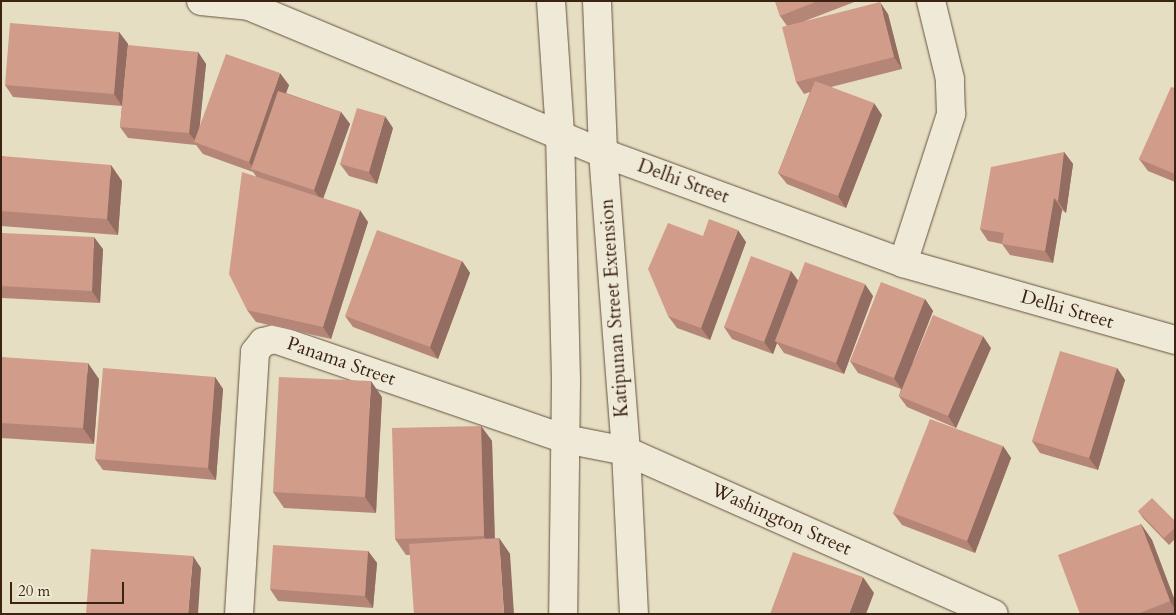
<!DOCTYPE html>
<style>
body{margin:0}
#map{position:relative;width:1176px;height:615px;overflow:hidden;background:#e6dec2;font-family:Cardo,serif}
div>[style]{position:absolute}
.roads{filter:drop-shadow(0 0 1px #66513f) drop-shadow(0 0 1px #66513f)}
.street>*{height:28px;margin:-14px;padding:0 14px;transform-origin:14px;border-radius:14px;background:#efead7}
.secondary>*{height:28px;margin:-14px;padding:0 14px;transform-origin:14px;border-radius:14px;background:#efead7}
.wall>*{inset:0;background:#b58677}
.shaded-wall>*{inset:0;background:#936d61}
.building>*{inset:0;background:#d29c8a}
span{translate:-50% -50%;white-space:nowrap;text-align:center;line-height:1.15;-webkit-text-stroke:4px #efead7;paint-order:stroke}
.street-label{font-size:19px;color:#3b2213}
.frame{position:absolute;inset:0;border:2px solid #3b2213;pointer-events:none}
.scale{position:absolute;left:10px;top:582px;width:114px;height:22px;box-sizing:border-box;border:2px solid #3b2213;border-top:0;padding-left:6px;font-size:15px;line-height:18px;white-space:nowrap;color:#3b2213;-webkit-text-stroke:4px #efead7;paint-order:stroke}
</style>
<div id="map">
<div class="roads">
<div class="street">
<div style="left:603px;top:153px;width:320px;rotate:20.1deg"></div>
<div style="left:903px;top:263px;width:283px;rotate:15.8deg"></div>
<div style="left:903px;top:263px;width:157px;rotate:-72.1deg"></div>
<div style="left:951px;top:114px;width:35px;rotate:-92deg"></div>
<div style="left:950px;top:79px;width:80px;rotate:-103.7deg"></div>
<div style="left:239px;top:614px;width:262px;rotate:-86.5deg"></div>
<div style="left:255px;top:352px;width:13px;rotate:-51deg"></div>
<div style="left:263px;top:342px;width:12px;rotate:-14deg"></div>
<div style="left:275px;top:339px;width:307px;rotate:19deg"></div>
<div style="left:565px;top:439px;width:62px;rotate:11.1deg"></div>
<div style="left:626px;top:451px;width:402px;rotate:23.9deg"></div>
</div>
<div class="secondary">
<div style="left:201px;top:1px;width:48px;rotate:5.9deg"></div>
<div style="left:249px;top:6px;width:383px;rotate:22.6deg"></div>
<div style="left:551px;top:1px;width:133px;rotate:86.1deg"></div>
<div style="left:560px;top:134px;width:248px;rotate:88.6deg"></div>
<div style="left:566px;top:382px;width:232px;rotate:90.7deg"></div>
<div style="left:597px;top:1px;width:152px;rotate:87.7deg"></div>
<div style="left:603px;top:153px;width:299px;rotate:85.6deg"></div>
<div style="left:626px;top:451px;width:163px;rotate:87.2deg"></div>
</div>
</div>
<div class="wall">
<div style="clip-path:polygon(775px 1px,857px 1px,805px 21px,888px 14px,902px 69px,831px 87px,882px 115px,846px 208px,787px 184px,778px 173px,810px 92px,804px 94px,796px 82px,787px 26px,780px 16px)"></div>
<div style="clip-path:polygon(119px 32px,128px 44px,123px 94px,198px 52px,206px 64px,199px 129px,289px 85px,286px 93px,341px 112px,350px 124px,323px 198px,368px 222px,331px 339px,256px 322px,247px 310px,256px 176px,253px 172px,203px 154px,196px 145px,128px 138px,120px 127px,122px 106px,13px 97px,5px 85px)"></div>
<div style="clip-path:polygon(1175px 88px,1175px 182px,1148px 171px,1139px 159px)"></div>
<div style="clip-path:polygon(393px 128px,377px 184px,349px 176px,340px 164px)"></div>
<div style="clip-path:polygon(1064px 152px,1073px 164px,1066px 213px,1062px 210px,1053px 263px,1010px 255px,1002px 244px,988px 241px,980px 229px)"></div>
<div style="clip-path:polygon(1px 156px,122px 181px,118px 235px,1px 226px)"></div>
<div style="clip-path:polygon(1px 233px,103px 249px,100px 303px,2px 298px,1px 296px)"></div>
<div style="clip-path:polygon(703px 236px,746px 242px,710px 340px,677px 328px,668px 316px)"></div>
<div style="clip-path:polygon(462px 261px,470px 273px,438px 359px,353px 327px,345px 316px)"></div>
<div style="clip-path:polygon(791px 271px,798px 280px,873px 296px,844px 374px,784px 353px,777px 343px,773px 354px,732px 339px,724px 327px)"></div>
<div style="clip-path:polygon(925px 299px,933px 311px,913px 362px,991px 348px,956px 428px,907px 407px,899px 396px,901px 389px,858px 373px,850px 361px)"></div>
<div style="clip-path:polygon(1px 357px,99px 379px,94px 444px,1px 438px)"></div>
<div style="clip-path:polygon(1117px 368px,1125px 380px,1098px 470px,1040px 453px,1032px 441px)"></div>
<div style="clip-path:polygon(215px 377px,223px 389px,216px 480px,103px 470px,95px 459px)"></div>
<div style="clip-path:polygon(382px 397px,376px 513px,284px 508px,273px 492px)"></div>
<div style="clip-path:polygon(481px 426px,492px 441px,495px 538px,499px 538px,510px 554px,406px 555px,395px 539px)"></div>
<div style="clip-path:polygon(1003px 446px,1011px 458px,975px 553px,902px 525px,893px 513px)"></div>
<div style="clip-path:polygon(1138px 511px,1175px 521px,1175px 539px,1169px 545px,1143px 518px)"></div>
<div style="clip-path:polygon(1141px 524px,1152px 540px,1175px 601px,1175px 614px,1080px 614px)"></div>
<div style="clip-path:polygon(368px 551px,377px 563px,373px 608px,278px 601px,270px 589px)"></div>
</div>
<div class="shaded-wall">
<div style="clip-path:polygon(880px 2px,888px 14px,902px 69px,894px 57px)"></div>
<div style="clip-path:polygon(119px 32px,128px 44px,122px 106px,114px 94px)"></div>
<div style="clip-path:polygon(198px 52px,206px 64px,198px 144px,197px 143px,189px 133px)"></div>
<div style="clip-path:polygon(280px 73px,289px 85px,258px 172px,255px 170px,249px 162px)"></div>
<div style="clip-path:polygon(874px 103px,882px 115px,846px 208px,838px 196px)"></div>
<div style="clip-path:polygon(341px 112px,350px 124px,322px 202px,314px 190px)"></div>
<div style="clip-path:polygon(385px 116px,393px 128px,377px 184px,369px 172px)"></div>
<div style="clip-path:polygon(1064px 152px,1073px 164px,1066px 213px,1058px 201px)"></div>
<div style="clip-path:polygon(111px 165px,122px 181px,118px 235px,107px 219px)"></div>
<div style="clip-path:polygon(1054px 198px,1062px 210px,1053px 263px,1045px 251px)"></div>
<div style="clip-path:polygon(360px 210px,368px 222px,331px 339px,323px 327px)"></div>
<div style="clip-path:polygon(738px 230px,746px 242px,710px 340px,701px 328px)"></div>
<div style="clip-path:polygon(94px 237px,103px 249px,100px 303px,92px 291px)"></div>
<div style="clip-path:polygon(462px 261px,470px 273px,438px 359px,430px 347px)"></div>
<div style="clip-path:polygon(791px 271px,799px 283px,775px 341px,777px 343px,773px 354px,764px 342px)"></div>
<div style="clip-path:polygon(865px 284px,873px 296px,844px 374px,836px 363px)"></div>
<div style="clip-path:polygon(925px 299px,933px 311px,902px 390px,894px 378px)"></div>
<div style="clip-path:polygon(983px 336px,991px 348px,956px 428px,948px 416px)"></div>
<div style="clip-path:polygon(88px 363px,99px 379px,94px 444px,83px 428px)"></div>
<div style="clip-path:polygon(1117px 368px,1125px 380px,1098px 470px,1089px 458px)"></div>
<div style="clip-path:polygon(215px 377px,223px 389px,216px 480px,208px 468px)"></div>
<div style="clip-path:polygon(371px 381px,382px 397px,376px 513px,365px 497px)"></div>
<div style="clip-path:polygon(481px 426px,492px 441px,495px 552px,484px 536px)"></div>
<div style="clip-path:polygon(1003px 446px,1011px 458px,975px 553px,967px 541px)"></div>
<div style="clip-path:polygon(1141px 524px,1152px 540px,1175px 601px,1175px 609px,1170px 601px)"></div>
<div style="clip-path:polygon(499px 538px,510px 554px,514px 614px,504px 614px)"></div>
<div style="clip-path:polygon(368px 551px,377px 563px,373px 608px,365px 596px)"></div>
<div style="clip-path:polygon(193px 556px,201px 568px,198px 614px,188px 614px)"></div>
<div style="clip-path:polygon(863px 577px,874px 593px,866px 614px,849px 614px)"></div>
</div>
<div class="building">
<div style="clip-path:polygon(775px 1px,818px 1px,780px 16px)"></div>
<div style="clip-path:polygon(880px 2px,894px 57px,796px 82px,782px 27px)"></div>
<div style="clip-path:polygon(10px 23px,119px 32px,114px 94px,5px 85px)"></div>
<div style="clip-path:polygon(128px 45px,198px 52px,189px 133px,120px 127px)"></div>
<div style="clip-path:polygon(226px 54px,280px 73px,249px 162px,194px 142px)"></div>
<div style="clip-path:polygon(815px 81px,874px 103px,838px 196px,778px 173px)"></div>
<div style="clip-path:polygon(1171px 87px,1175px 88px,1175px 174px,1139px 159px)"></div>
<div style="clip-path:polygon(278px 91px,341px 112px,314px 190px,251px 169px)"></div>
<div style="clip-path:polygon(357px 108px,385px 116px,369px 172px,340px 164px)"></div>
<div style="clip-path:polygon(1064px 152px,1058px 201px,1054px 198px,1045px 251px,1002px 244px,1004px 233px,980px 229px,991px 167px)"></div>
<div style="clip-path:polygon(1px 156px,111px 165px,107px 219px,1px 211px)"></div>
<div style="clip-path:polygon(242px 172px,360px 210px,323px 327px,247px 310px,229px 274px)"></div>
<div style="clip-path:polygon(709px 219px,738px 230px,701px 328px,668px 316px,648px 269px,668px 223px,703px 236px)"></div>
<div style="clip-path:polygon(377px 230px,462px 261px,430px 347px,345px 316px)"></div>
<div style="clip-path:polygon(1px 233px,94px 237px,92px 291px,1px 286px)"></div>
<div style="clip-path:polygon(751px 256px,791px 271px,764px 342px,724px 327px)"></div>
<div style="clip-path:polygon(805px 262px,865px 284px,836px 363px,775px 341px)"></div>
<div style="clip-path:polygon(881px 282px,925px 299px,894px 378px,850px 361px)"></div>
<div style="clip-path:polygon(933px 315px,983px 336px,948px 416px,899px 396px)"></div>
<div style="clip-path:polygon(1060px 351px,1117px 368px,1089px 458px,1032px 441px)"></div>
<div style="clip-path:polygon(1px 357px,88px 363px,83px 428px,1px 423px)"></div>
<div style="clip-path:polygon(103px 368px,215px 377px,208px 468px,95px 459px)"></div>
<div style="clip-path:polygon(279px 377px,371px 381px,365px 497px,273px 492px)"></div>
<div style="clip-path:polygon(930px 419px,1003px 446px,967px 541px,893px 513px)"></div>
<div style="clip-path:polygon(481px 426px,484px 536px,395px 539px,392px 428px)"></div>
<div style="clip-path:polygon(1152px 498px,1175px 521px,1175px 528px,1164px 538px,1138px 511px)"></div>
<div style="clip-path:polygon(1141px 524px,1170px 601px,1137px 614px,1080px 614px,1058px 555px)"></div>
<div style="clip-path:polygon(499px 538px,504px 614px,414px 614px,409px 544px)"></div>
<div style="clip-path:polygon(273px 545px,368px 551px,365px 596px,270px 589px)"></div>
<div style="clip-path:polygon(91px 549px,193px 556px,188px 614px,86px 614px)"></div>
<div style="clip-path:polygon(793px 552px,863px 577px,849px 614px,770px 614px)"></div>
</div>
<div class="street-label">
<span style="left:683px;top:182px;rotate:20deg">Delhi Street</span>
<span style="left:615px;top:308px;rotate:-94deg">Katipunan Street Extension</span>
<span style="left:1067px;top:310px;rotate:16deg">Delhi Street</span>
<span style="left:341px;top:362px;rotate:19deg">Panama Street</span>
<span style="left:781px;top:520px;rotate:24deg">Washington Street</span>
</div>
<div class="frame"></div>
<div class="scale">20 m</div>
</div>
